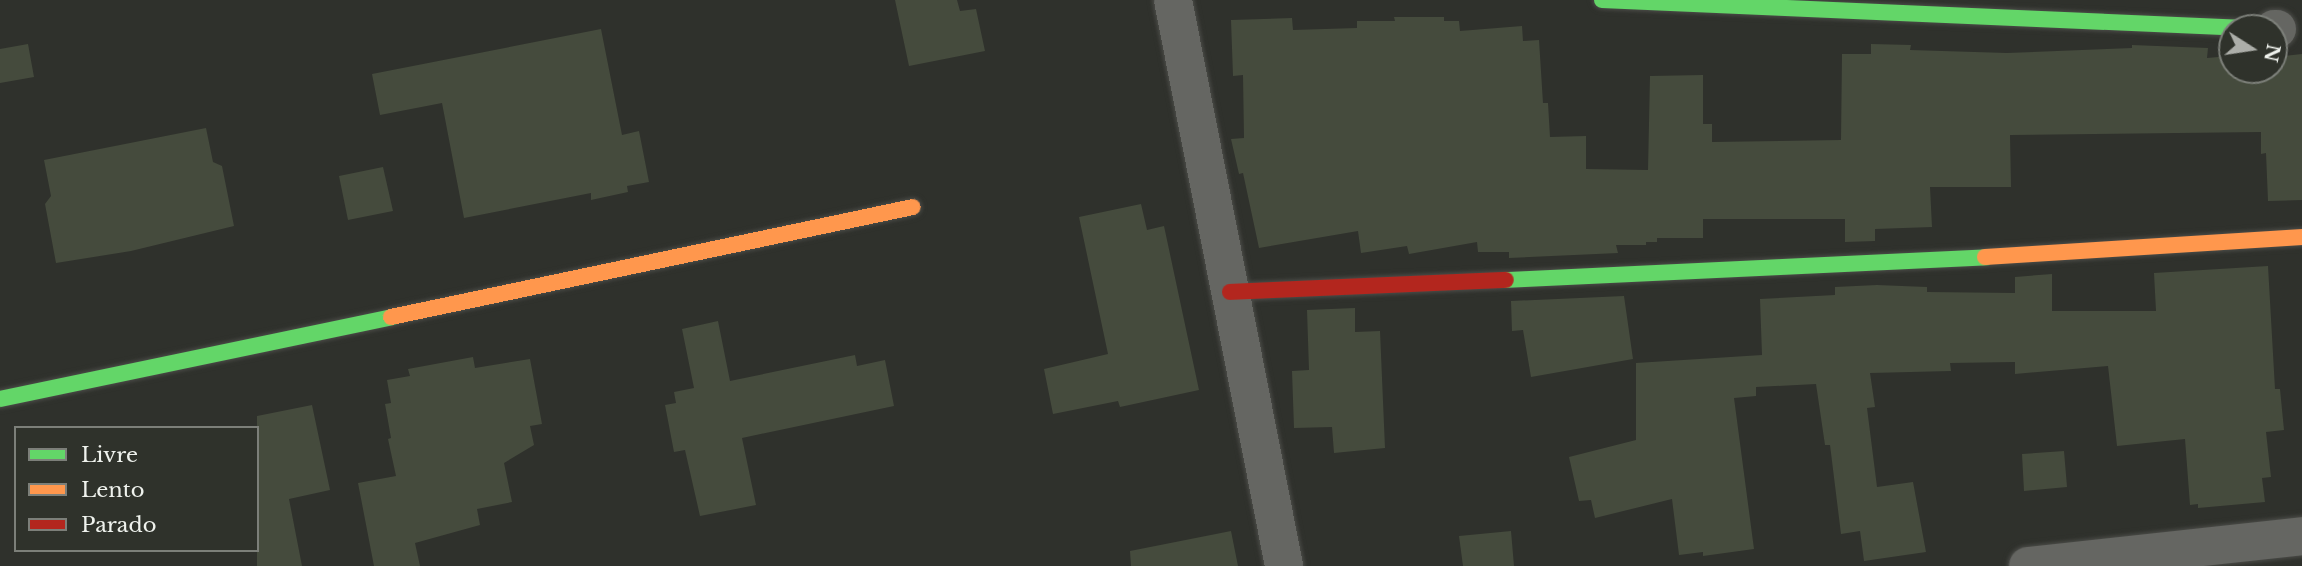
<!DOCTYPE html>
<style>
body{margin:0}
#map{position:relative;width:2302px;height:566px;overflow:hidden;background:#2f312c;font-family:"Libre Baskerville",serif}
div>[style]{position:absolute}
.building>*{inset:0;background:#454b3d}
.roads{filter:drop-shadow(0 0 2px #4b4c48) drop-shadow(0 0 2px #4b4c48)}
.street>*{height:38px;margin:-19px;padding:0 19px;transform-origin:19px;border-radius:19px;background:#656662}
.fast>*{height:16px;margin:-8px;padding:0 8px;transform-origin:8px;border-radius:8px;background:#63d668}
.slow>*{height:16px;margin:-8px;padding:0 8px;transform-origin:8px;border-radius:8px;background:#ff974d}
.jam>*{height:16px;margin:-8px;padding:0 8px;transform-origin:8px;border-radius:8px;background:#b3261e}
span{translate:-50% -50%;white-space:nowrap;text-align:center;line-height:1.15;-webkit-text-stroke:7px #2f322b;paint-order:stroke}
.legend{position:absolute;left:14px;top:426px;width:245px;height:126px;box-sizing:border-box;background:#2f322b;border:2px solid #7c7f79;margin:0;padding:9px 12px;list-style:none;font-size:21px;color:#eff2ed}
.legend li{display:flex;align-items:center;gap:14px;height:35px}
.legend b{width:35px;border:2px solid #7c7f79}
.north{position:absolute;left:2218px;top:14px;width:70px;height:70px;box-sizing:border-box;background:#2f322b;border:2px solid #7c7f79;border-radius:50%;rotate:102deg;font-size:19px;font-weight:700;line-height:28px;text-align:center;color:#eff2ed}
.north::after{content:'';display:block;margin:auto;width:24px;height:32px;background:#acaea9;clip-path:polygon(50% 0,100% 100%,50% 72%,0 100%)}
</style>
<div id="map">
<div class="building">
<div style="clip-path:polygon(895px 0,957px 0,960px 11px,976px 9px,985px 51px,909px 66px)"></div>
<div style="clip-path:polygon(1394px 17px,1444px 17px,1444px 21px,1459px 21px,1460px 31px,1522px 26px,1523px 41px,1539px 40px,1543px 103px,1548px 103px,1550px 137px,1586px 136px,1586px 169px,1648px 170px,1650px 76px,1703px 75px,1703px 124px,1712px 124px,1712px 142px,1841px 140px,1842px 54px,1871px 54px,1871px 44px,1911px 45px,1910px 50px,2007px 53px,2132px 48px,2132px 45px,2208px 48px,2207px 58px,2230px 56px,2232px 70px,2274px 70px,2274px 57px,2302px 54px,2302px 200px,2268px 201px,2266px 153px,2261px 154px,2261px 132px,2010px 135px,2011px 187px,1930px 187px,1932px 227px,1875px 229px,1875px 241px,1845px 242px,1845px 219px,1703px 219px,1703px 238px,1657px 238px,1657px 242px,1646px 242px,1646px 245px,1616px 245px,1618px 253px,1509px 258px,1509px 252px,1478px 252px,1477px 242px,1409px 254px,1407px 246px,1361px 253px,1358px 231px,1259px 248px,1243px 173px,1239px 174px,1231px 139px,1244px 138px,1243px 75px,1233px 76px,1231px 20px,1292px 18px,1293px 30px,1357px 28px,1357px 21px,1395px 21px)"></div>
<div style="clip-path:polygon(601px 29px,622px 135px,639px 131px,649px 182px,627px 186px,628px 192px,591px 200px,591px 193px,464px 218px,442px 103px,380px 115px,372px 74px)"></div>
<div style="clip-path:polygon(28px 44px,34px 77px,0 83px,0 49px)"></div>
<div style="clip-path:polygon(206px 128px,213px 162px,222px 166px,234px 226px,131px 251px,56px 263px,45px 204px,51px 196px,44px 160px)"></div>
<div style="clip-path:polygon(383px 167px,393px 211px,348px 220px,339px 176px)"></div>
<div style="clip-path:polygon(1141px 204px,1147px 230px,1164px 226px,1199px 390px,1120px 407px,1118px 401px,1053px 414px,1044px 369px,1108px 354px,1079px 217px)"></div>
<div style="clip-path:polygon(2268px 266px,2275px 389px,2280px 389px,2284px 430px,2266px 432px,2271px 477px,2262px 478px,2265px 502px,2198px 508px,2198px 504px,2190px 505px,2185px 439px,2117px 446px,2108px 366px,2015px 374px,2015px 362px,1950px 363px,1951px 371px,1870px 373px,1875px 407px,1867px 408px,1877px 487px,1913px 482px,1926px 552px,1864px 561px,1860px 531px,1841px 534px,1830px 445px,1825px 445px,1816px 384px,1756px 387px,1756px 396px,1734px 398px,1754px 549px,1703px 556px,1703px 552px,1679px 555px,1672px 499px,1595px 518px,1591px 500px,1579px 501px,1569px 457px,1636px 440px,1636px 363px,1762px 355px,1760px 299px,1835px 295px,1835px 287px,1877px 285px,1927px 287px,1927px 292px,2015px 293px,2015px 277px,2052px 274px,2052px 311px,2156px 311px,2154px 273px)"></div>
<div style="clip-path:polygon(1624px 296px,1633px 359px,1531px 377px,1523px 330px,1512px 331px,1511px 301px)"></div>
<div style="clip-path:polygon(1355px 308px,1355px 332px,1380px 331px,1385px 448px,1334px 453px,1332px 427px,1294px 428px,1292px 371px,1309px 370px,1307px 310px)"></div>
<div style="clip-path:polygon(718px 321px,730px 381px,855px 355px,857px 366px,885px 360px,894px 406px,742px 438px,756px 505px,700px 516px,685px 450px,674px 452px,665px 405px,676px 403px,674px 392px,694px 388px,682px 329px)"></div>
<div style="clip-path:polygon(473px 357px,475px 368px,530px 359px,542px 424px,530px 426px,534px 445px,504px 463px,512px 502px,477px 509px,480px 525px,415px 543px,420px 566px,374px 566px,358px 483px,396px 476px,388px 439px,391px 438px,385px 404px,391px 403px,387px 380px,410px 376px,408px 369px)"></div>
<div style="clip-path:polygon(312px 405px,330px 490px,289px 499px,302px 566px,257px 566px,257px 416px)"></div>
<div style="clip-path:polygon(2064px 451px,2067px 487px,2024px 491px,2022px 454px)"></div>
<div style="clip-path:polygon(1231px 531px,1238px 566px,1131px 566px,1130px 551px)"></div>
<div style="clip-path:polygon(1511px 531px,1514px 566px,1463px 566px,1459px 536px)"></div>
</div>
<div class="roads">
<div class="street">
<div style="left:1173px;top:0;width:577px;rotate:78.9deg"></div>
<div style="left:2274px;top:29px;width:3px"></div>
<div style="left:2028px;top:566px;width:276px;rotate:-6.2deg"></div>
</div>
<div class="fast">
<div style="left:1602px;top:0;width:644px;rotate:2.49deg"></div>
<div style="left:1506px;top:280px;width:480px;rotate:-2.7deg"></div>
<div style="left:0;top:399px;width:400px;rotate:-11.8deg"></div>
</div>
<div class="slow">
<div style="left:1985px;top:257px;width:318px;rotate:-3.6deg"></div>
<div style="left:391px;top:317px;width:533px;rotate:-11.9deg"></div>
</div>
<div class="jam">
<div style="left:1230px;top:292px;width:276px;rotate:-2.5deg"></div>
</div>
</div>
<ul class="legend">
<li><b style="height:9px;background:#63d668"></b>Livre</li>
<li><b style="height:9px;background:#ff974d"></b>Lento</li>
<li><b style="height:9px;background:#b3261e"></b>Parado</li>
</ul>
<div class="north">N</div>
</div>
